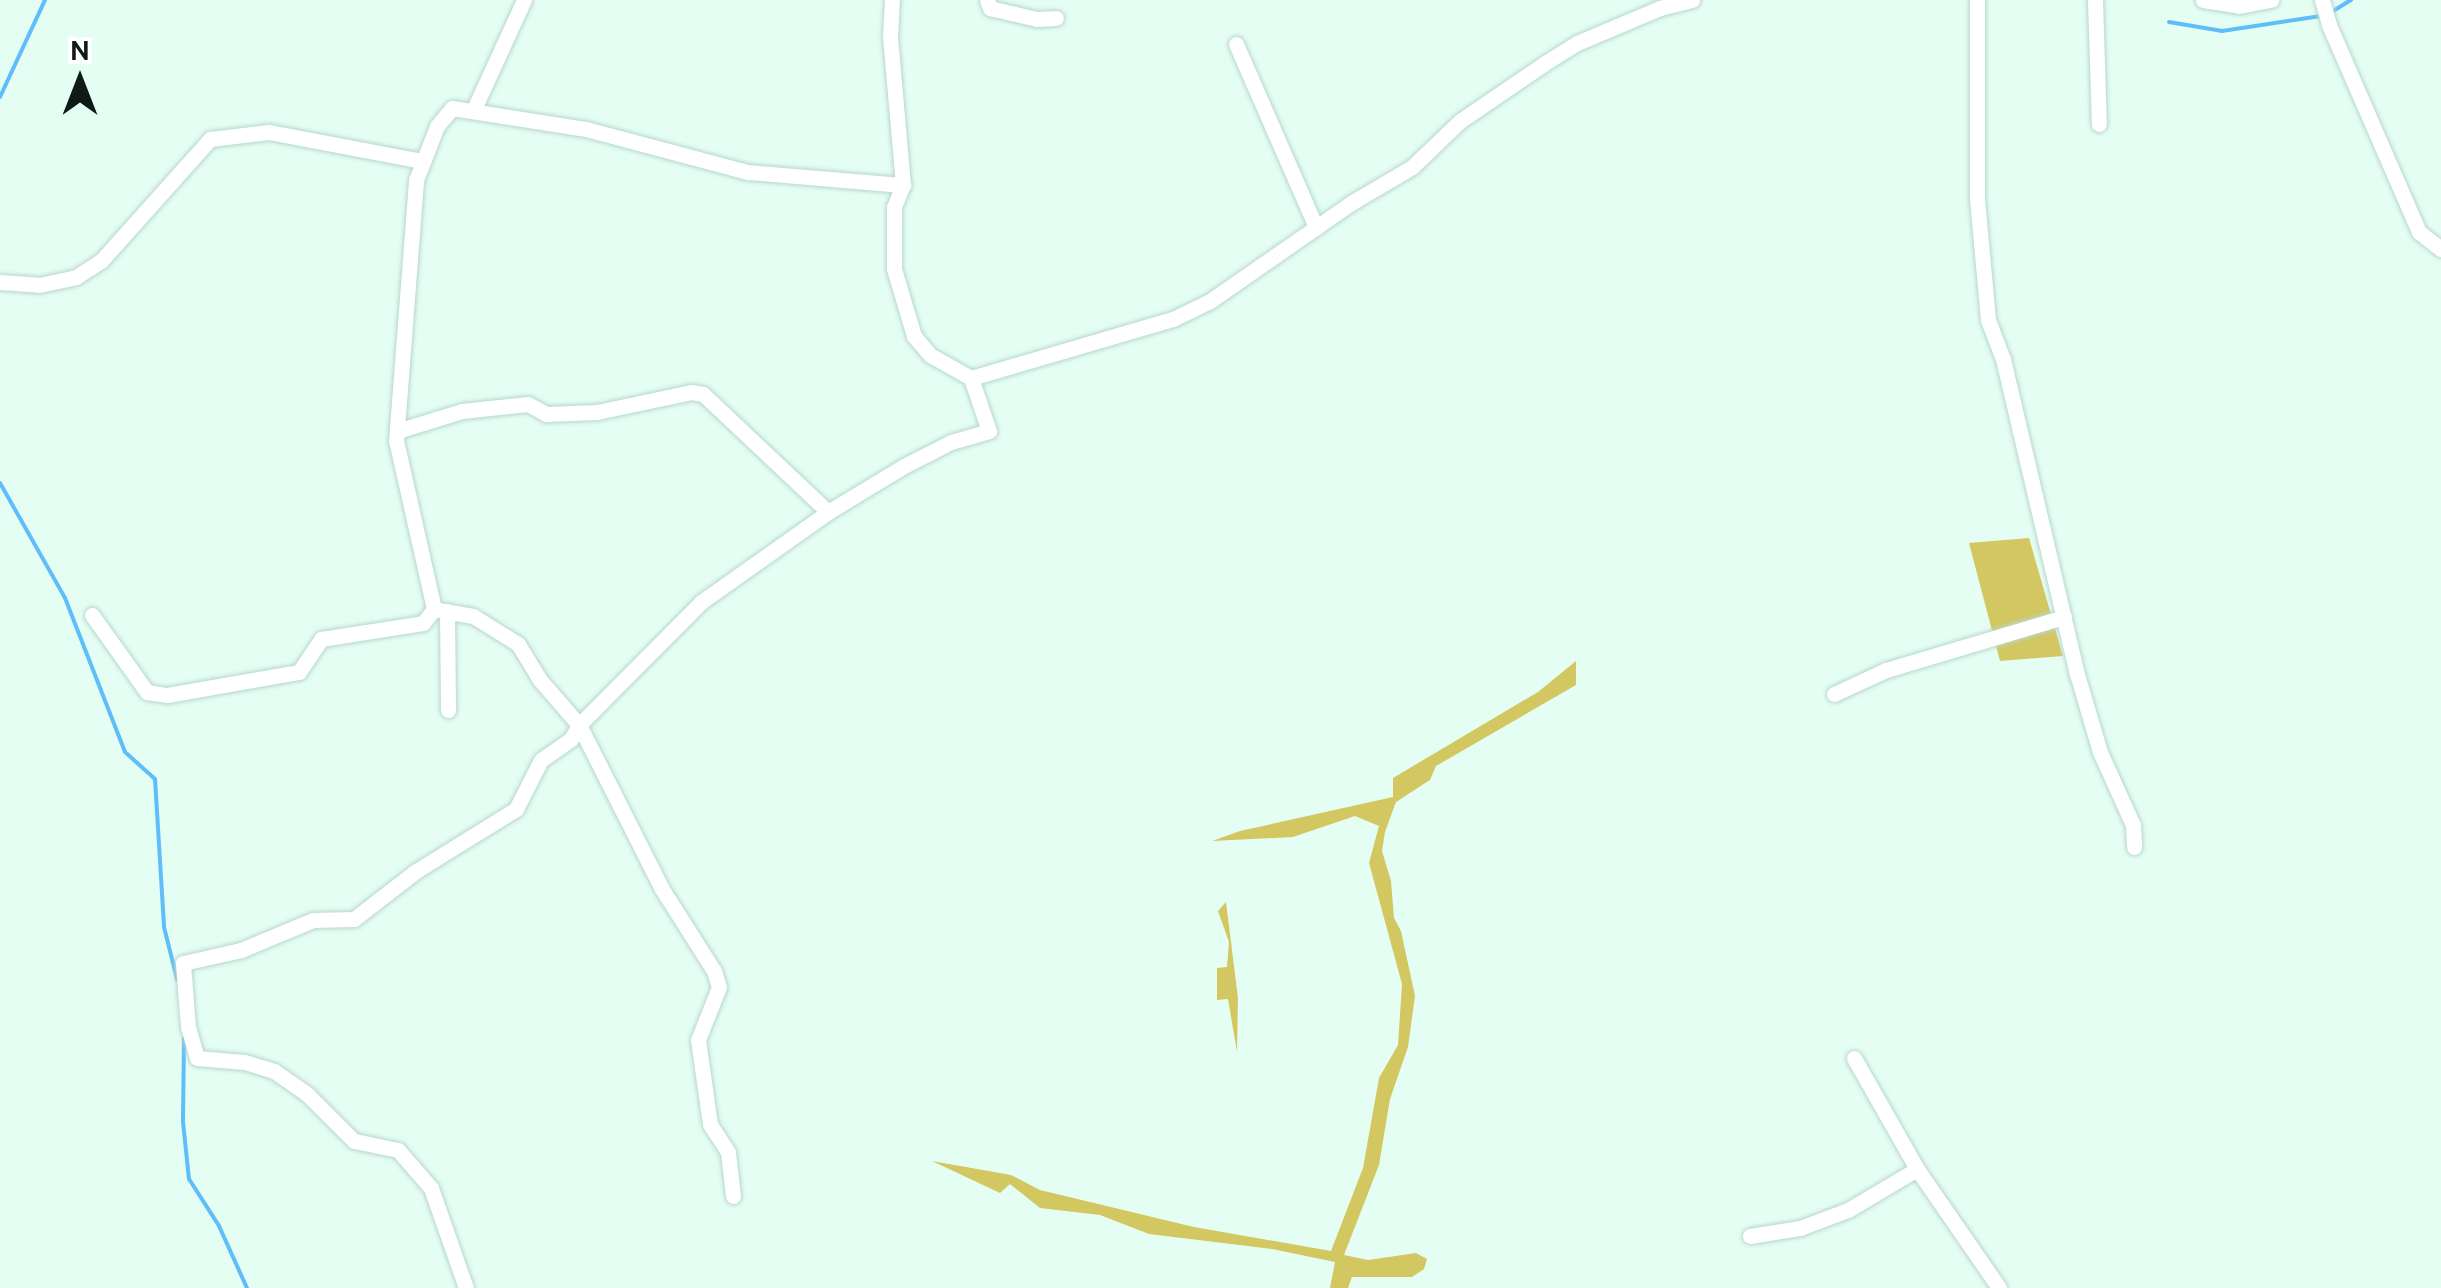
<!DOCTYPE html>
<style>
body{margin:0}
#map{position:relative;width:2441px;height:1288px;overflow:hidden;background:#e5fef4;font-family:Cabin,sans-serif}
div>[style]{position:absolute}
.forest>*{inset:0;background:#d3c761}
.stream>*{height:4px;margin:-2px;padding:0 2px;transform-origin:2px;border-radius:2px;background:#5fbefa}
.roads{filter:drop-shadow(0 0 2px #b8d7cc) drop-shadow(0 0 2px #b8d7cc)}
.minor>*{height:15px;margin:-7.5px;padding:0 7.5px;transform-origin:7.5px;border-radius:7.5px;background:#fff}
span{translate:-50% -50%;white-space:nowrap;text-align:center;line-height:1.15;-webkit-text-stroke:8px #fff;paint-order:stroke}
.north{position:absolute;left:30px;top:30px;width:100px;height:100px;-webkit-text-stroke:8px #fff;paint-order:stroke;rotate:0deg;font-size:28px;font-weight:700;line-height:40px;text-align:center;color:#0f1a16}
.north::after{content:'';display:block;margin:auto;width:35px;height:45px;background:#0f1a16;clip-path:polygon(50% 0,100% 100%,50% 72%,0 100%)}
</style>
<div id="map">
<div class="forest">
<div style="clip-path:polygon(2029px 538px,2063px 656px,2000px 661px,1969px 543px)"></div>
<div style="clip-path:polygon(1576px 661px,1576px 685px,1436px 766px,1430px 780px,1396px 802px,1385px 832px,1382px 851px,1391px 881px,1394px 918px,1401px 931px,1415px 996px,1408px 1047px,1390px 1099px,1379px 1165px,1344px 1255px,1368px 1260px,1416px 1253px,1427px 1259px,1424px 1269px,1412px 1277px,1352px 1277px,1348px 1288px,1330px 1288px,1335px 1262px,1272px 1249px,1149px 1234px,1100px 1215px,1040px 1208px,1010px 1184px,1000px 1193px,932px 1161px,1011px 1175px,1040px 1190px,1194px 1227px,1331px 1251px,1363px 1168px,1379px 1078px,1398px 1045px,1402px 984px,1369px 863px,1379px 826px,1355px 816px,1293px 837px,1212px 841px,1240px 831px,1393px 797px,1393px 778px,1538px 692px)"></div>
<div style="clip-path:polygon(1226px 902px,1238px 998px,1237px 1052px,1228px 999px,1217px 1000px,1217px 968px,1227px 967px,1229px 942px,1218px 911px)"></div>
</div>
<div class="stream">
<div style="left:2330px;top:13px;width:25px;rotate:-32deg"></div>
<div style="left:2169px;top:22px;width:54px;rotate:9.6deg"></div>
<div style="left:2222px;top:31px;width:100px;rotate:-8.6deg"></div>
<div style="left:0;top:97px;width:107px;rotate:-65.1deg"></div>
<div style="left:0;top:483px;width:132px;rotate:60.5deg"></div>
<div style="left:65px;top:598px;width:165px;rotate:68.7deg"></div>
<div style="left:125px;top:752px;width:40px;rotate:42deg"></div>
<div style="left:155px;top:779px;width:148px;rotate:86.5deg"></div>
<div style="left:164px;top:927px;width:54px;rotate:76deg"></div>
<div style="left:184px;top:1038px;width:84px;rotate:90.7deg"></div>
<div style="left:183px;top:1122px;width:57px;rotate:84deg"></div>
<div style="left:189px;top:1179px;width:56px;rotate:57.4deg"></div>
<div style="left:219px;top:1226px;width:68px;rotate:65.7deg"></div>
</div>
<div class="roads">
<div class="minor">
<div style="left:987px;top:0;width:9px;rotate:69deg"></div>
<div style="left:990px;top:8px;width:48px;rotate:13.2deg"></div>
<div style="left:1037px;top:19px;width:19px;rotate:-3deg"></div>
<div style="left:1977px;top:0;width:199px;rotate:90deg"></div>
<div style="left:1977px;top:199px;width:121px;rotate:84.8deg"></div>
<div style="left:1988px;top:320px;width:42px;rotate:69deg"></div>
<div style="left:2003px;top:359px;width:324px;rotate:76.8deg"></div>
<div style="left:2077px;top:674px;width:81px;rotate:73.6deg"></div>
<div style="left:2100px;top:752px;width:80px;rotate:65.7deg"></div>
<div style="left:2133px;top:825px;width:22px;rotate:87deg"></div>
<div style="left:2095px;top:0;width:124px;rotate:88.2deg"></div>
<div style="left:2203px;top:0;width:36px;rotate:9deg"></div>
<div style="left:2239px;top:6px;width:33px;rotate:-11deg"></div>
<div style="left:2322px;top:0;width:26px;rotate:74deg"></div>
<div style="left:2329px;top:25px;width:226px;rotate:66.5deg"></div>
<div style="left:2419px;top:232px;width:28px;rotate:38deg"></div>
<div style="left:1236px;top:44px;width:200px;rotate:66.4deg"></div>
<div style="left:474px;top:109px;width:120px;rotate:-65.4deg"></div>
<div style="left:0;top:282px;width:39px;rotate:4deg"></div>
<div style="left:39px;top:285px;width:38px;rotate:-12deg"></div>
<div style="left:76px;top:277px;width:30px;rotate:-33deg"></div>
<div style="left:101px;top:261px;width:164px;rotate:-48.2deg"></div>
<div style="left:210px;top:139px;width:59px;rotate:-6.8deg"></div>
<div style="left:269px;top:132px;width:157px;rotate:10.7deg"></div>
<div style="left:971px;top:378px;width:210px;rotate:-16.3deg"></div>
<div style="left:1173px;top:319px;width:41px;rotate:-25.9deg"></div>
<div style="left:1210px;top:301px;width:172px;rotate:-34.8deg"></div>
<div style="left:1351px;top:203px;width:71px;rotate:-30.5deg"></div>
<div style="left:1412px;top:167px;width:66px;rotate:-43.8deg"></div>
<div style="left:1460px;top:121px;width:103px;rotate:-34.3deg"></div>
<div style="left:1545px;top:63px;width:38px;rotate:-32deg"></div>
<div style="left:1577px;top:43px;width:90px;rotate:-22.9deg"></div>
<div style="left:1660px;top:8px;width:33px;rotate:-14deg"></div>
<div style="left:397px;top:431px;width:68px;rotate:-17.1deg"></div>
<div style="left:462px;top:411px;width:66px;rotate:-6.1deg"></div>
<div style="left:528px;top:404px;width:21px;rotate:29deg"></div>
<div style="left:546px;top:414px;width:51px;rotate:-2.2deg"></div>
<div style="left:597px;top:412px;width:96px;rotate:-12deg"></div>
<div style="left:691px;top:392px;width:12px;rotate:9deg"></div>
<div style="left:703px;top:394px;width:172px;rotate:43.3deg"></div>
<div style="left:447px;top:611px;width:99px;rotate:89.4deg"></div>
<div style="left:92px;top:615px;width:95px;rotate:54.5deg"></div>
<div style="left:147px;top:692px;width:20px;rotate:9deg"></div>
<div style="left:167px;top:695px;width:134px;rotate:-9.9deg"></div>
<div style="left:299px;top:672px;width:40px;rotate:-56deg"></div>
<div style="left:321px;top:639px;width:103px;rotate:-8.9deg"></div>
<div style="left:423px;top:623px;width:18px;rotate:-52deg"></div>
<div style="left:1834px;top:694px;width:57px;rotate:-24.8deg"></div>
<div style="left:1886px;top:670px;width:186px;rotate:-16.6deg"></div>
<div style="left:1854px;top:1058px;width:128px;rotate:60.4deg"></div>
<div style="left:733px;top:1196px;width:44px;rotate:-96.5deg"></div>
<div style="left:728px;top:1152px;width:33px;rotate:-123deg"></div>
<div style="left:710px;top:1124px;width:85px;rotate:-98.1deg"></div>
<div style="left:698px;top:1040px;width:57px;rotate:-68.4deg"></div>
<div style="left:719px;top:987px;width:17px;rotate:-107deg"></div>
<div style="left:714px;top:971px;width:97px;rotate:-122.4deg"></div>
<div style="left:662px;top:889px;width:184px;rotate:-116.8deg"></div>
<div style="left:579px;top:725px;width:60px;rotate:-130.9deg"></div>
<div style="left:540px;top:680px;width:42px;rotate:-121.4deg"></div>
<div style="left:518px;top:644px;width:53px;rotate:-148.1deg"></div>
<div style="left:473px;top:616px;width:40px;rotate:-170deg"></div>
<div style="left:434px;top:609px;width:172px;rotate:-102.7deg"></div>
<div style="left:396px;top:441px;width:262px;rotate:-85.6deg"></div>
<div style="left:416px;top:180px;width:58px;rotate:-68.7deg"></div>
<div style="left:437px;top:126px;width:23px;rotate:-50deg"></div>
<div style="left:452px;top:108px;width:136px;rotate:8.9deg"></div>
<div style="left:586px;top:129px;width:168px;rotate:14.9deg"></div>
<div style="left:748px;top:172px;width:156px;rotate:4.8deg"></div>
<div style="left:1750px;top:1236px;width:51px;rotate:-9.1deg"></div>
<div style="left:1800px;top:1228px;width:51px;rotate:-20.6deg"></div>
<div style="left:1848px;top:1210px;width:80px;rotate:-30.7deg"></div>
<div style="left:1917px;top:1169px;width:145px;rotate:55.4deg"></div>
<div style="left:466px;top:1288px;width:106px;rotate:-109.3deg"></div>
<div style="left:431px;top:1188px;width:50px;rotate:-131deg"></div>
<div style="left:398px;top:1150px;width:45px;rotate:-168.4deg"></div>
<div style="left:354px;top:1141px;width:66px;rotate:-135deg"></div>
<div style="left:307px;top:1094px;width:40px;rotate:-145.1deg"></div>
<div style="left:274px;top:1071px;width:31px;rotate:-163deg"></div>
<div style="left:244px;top:1062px;width:47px;rotate:-175.1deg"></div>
<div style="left:197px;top:1058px;width:32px;rotate:-106deg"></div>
<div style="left:188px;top:1027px;width:64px;rotate:-94.5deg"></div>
<div style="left:183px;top:963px;width:59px;rotate:-12.6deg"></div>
<div style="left:241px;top:950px;width:78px;rotate:-22.6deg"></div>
<div style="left:313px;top:920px;width:41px;rotate:-1.4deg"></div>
<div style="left:354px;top:919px;width:78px;rotate:-37.7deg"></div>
<div style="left:416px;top:871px;width:118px;rotate:-31.8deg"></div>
<div style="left:516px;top:809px;width:55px;rotate:-63deg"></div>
<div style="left:541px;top:760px;width:37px;rotate:-35deg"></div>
<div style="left:571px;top:739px;width:16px;rotate:-60deg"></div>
<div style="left:579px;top:725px;width:173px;rotate:-45.2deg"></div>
<div style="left:701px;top:602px;width:156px;rotate:-35.3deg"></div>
<div style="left:828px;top:512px;width:89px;rotate:-31.2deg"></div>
<div style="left:904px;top:466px;width:53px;rotate:-27.1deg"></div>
<div style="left:951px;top:442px;width:40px;rotate:-16deg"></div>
<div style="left:989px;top:431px;width:56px;rotate:-108.8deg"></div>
<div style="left:971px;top:378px;width:47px;rotate:-150.7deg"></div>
<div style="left:930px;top:355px;width:25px;rotate:-130deg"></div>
<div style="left:914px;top:336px;width:70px;rotate:-106.6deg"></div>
<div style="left:894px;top:269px;width:62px;rotate:-90deg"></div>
<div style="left:894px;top:207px;width:24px;rotate:-68deg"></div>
<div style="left:903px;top:185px;width:149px;rotate:-95deg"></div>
<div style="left:890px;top:37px;width:37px;rotate:-87deg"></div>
</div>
</div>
<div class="north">N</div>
</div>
